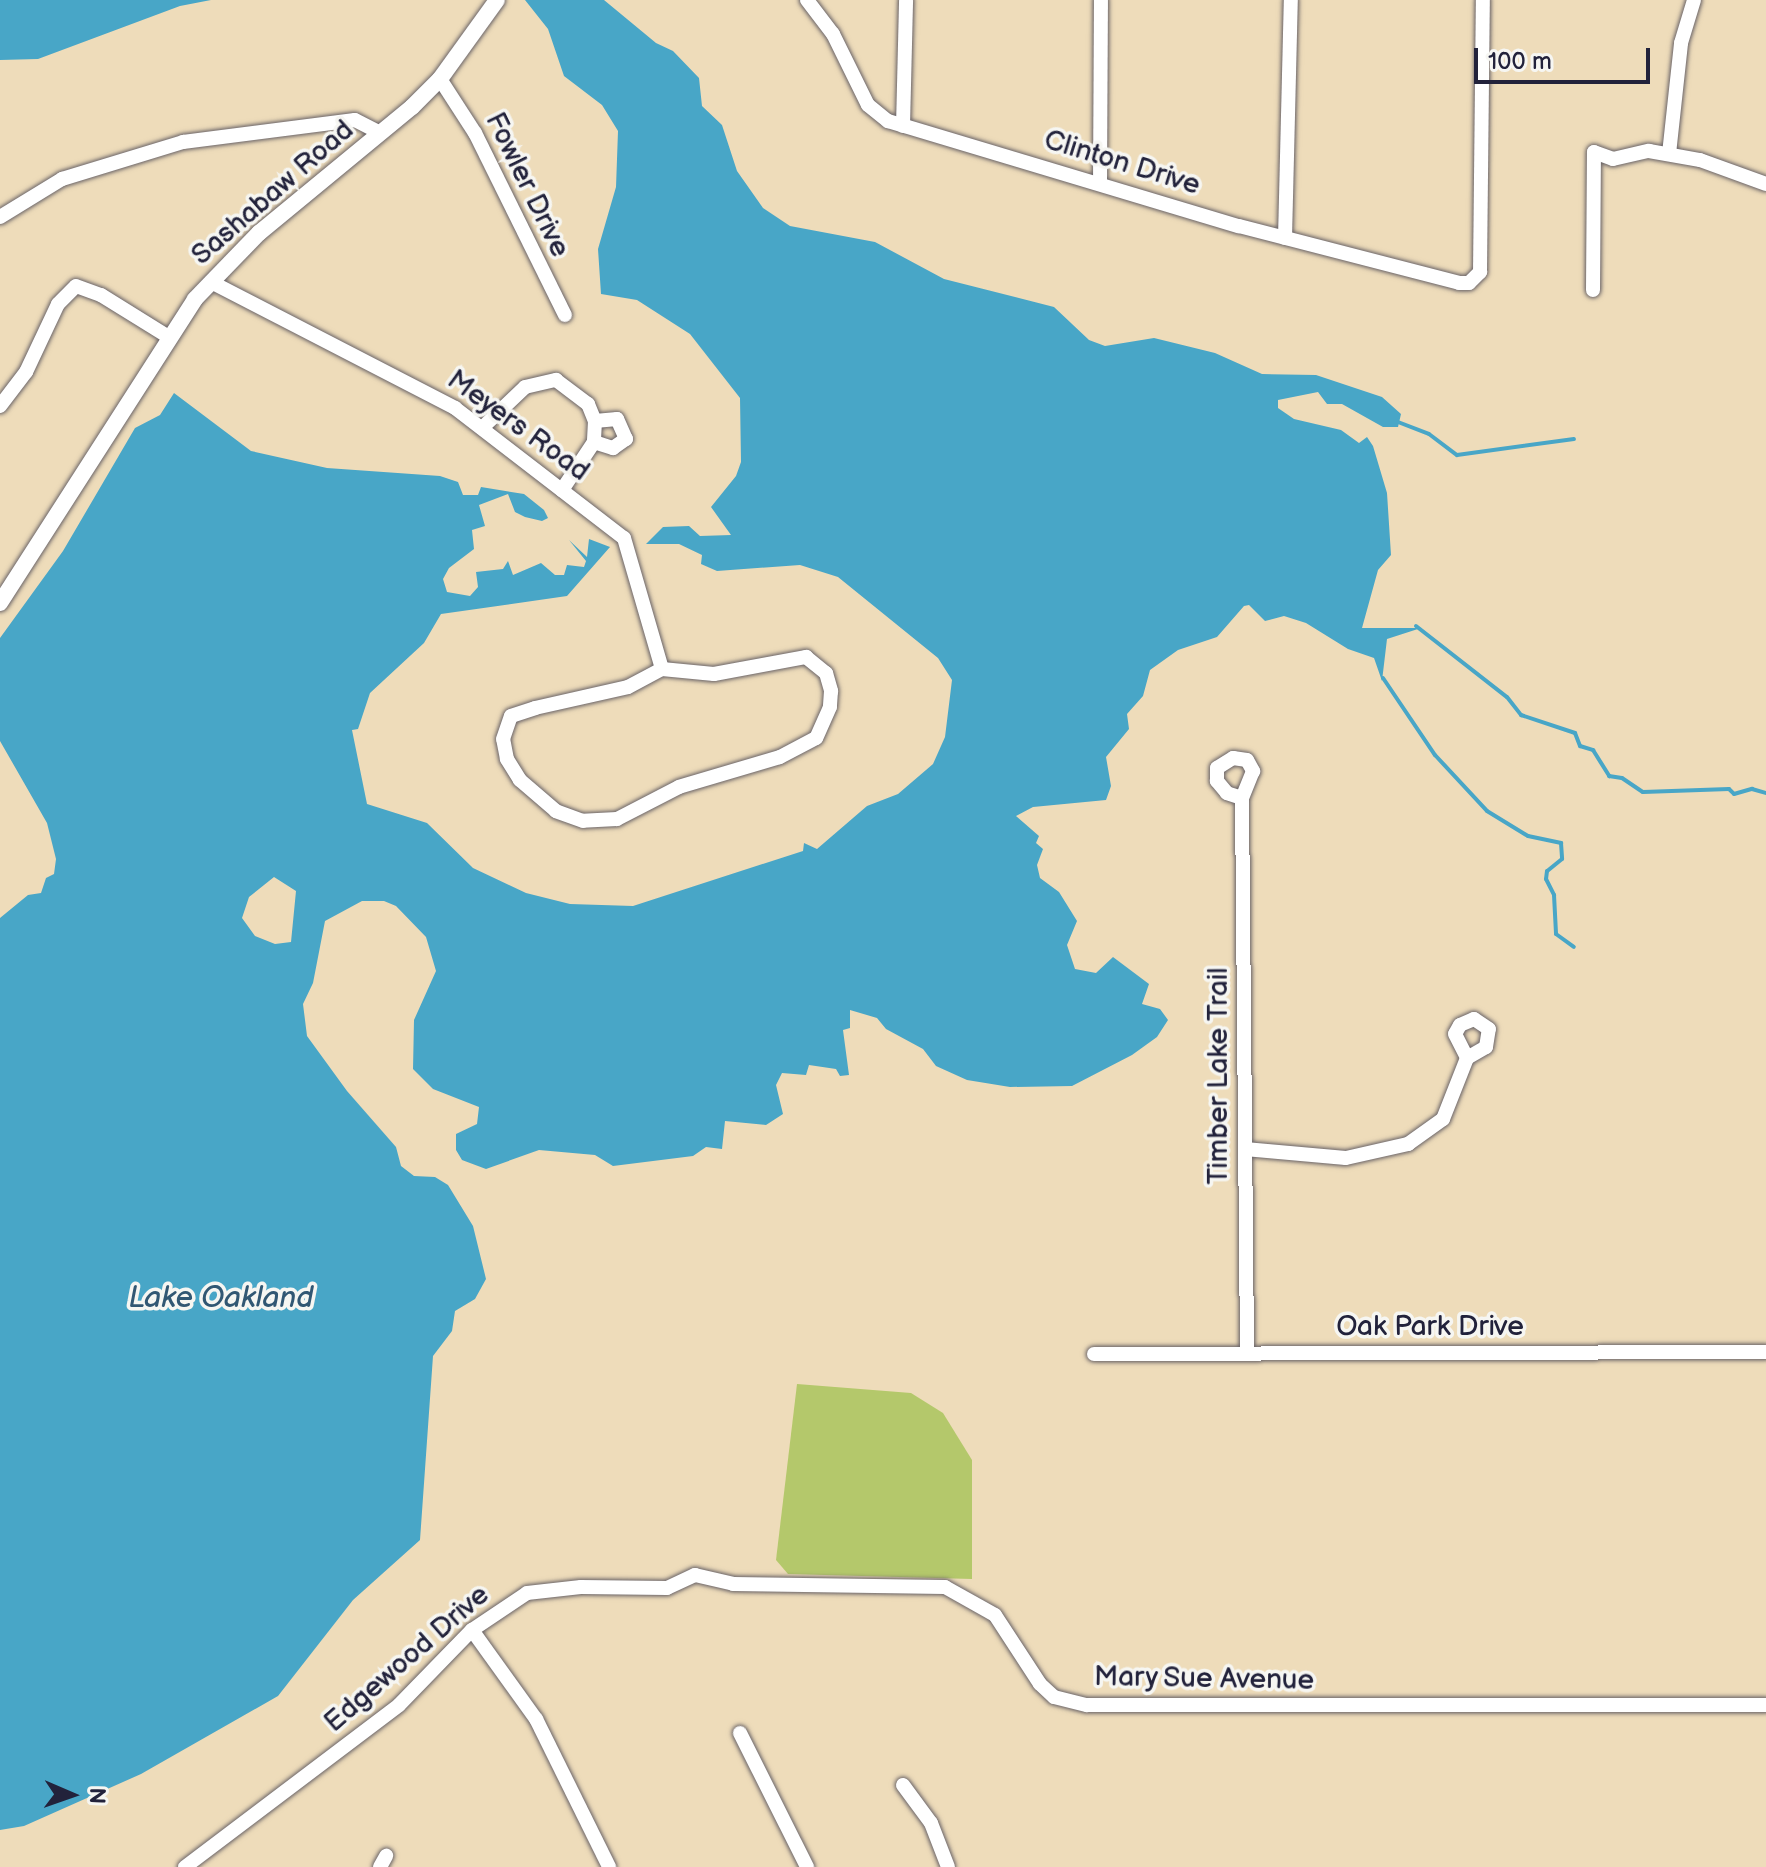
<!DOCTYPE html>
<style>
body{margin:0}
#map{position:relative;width:1766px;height:1867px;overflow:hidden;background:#eedcba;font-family:"Balsamiq Sans",sans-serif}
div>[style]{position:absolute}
.green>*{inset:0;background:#b4c86b}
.water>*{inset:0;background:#48a6c7}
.stream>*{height:4px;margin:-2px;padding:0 2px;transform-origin:2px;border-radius:2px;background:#48a6c7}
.roads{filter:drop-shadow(0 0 2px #696367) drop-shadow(0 0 2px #696367)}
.minor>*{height:14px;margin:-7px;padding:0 7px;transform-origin:7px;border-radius:7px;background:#fff}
.tertiary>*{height:16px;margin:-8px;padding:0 8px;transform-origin:8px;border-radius:8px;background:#fff}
span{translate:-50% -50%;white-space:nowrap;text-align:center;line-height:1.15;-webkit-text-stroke:7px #f6f6f2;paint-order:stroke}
.street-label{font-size:28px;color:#22223b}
.water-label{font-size:30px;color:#315773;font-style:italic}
.north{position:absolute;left:32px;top:1755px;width:80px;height:80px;-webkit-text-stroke:6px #f6f6f2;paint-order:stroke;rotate:92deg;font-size:22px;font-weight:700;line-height:32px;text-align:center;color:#22223b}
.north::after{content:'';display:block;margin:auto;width:28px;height:36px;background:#22223b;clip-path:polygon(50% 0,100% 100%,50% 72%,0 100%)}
.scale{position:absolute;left:1474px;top:48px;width:176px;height:36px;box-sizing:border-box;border:4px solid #22223b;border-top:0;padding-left:10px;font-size:24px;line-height:28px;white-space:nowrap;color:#22223b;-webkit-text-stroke:6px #f6f6f2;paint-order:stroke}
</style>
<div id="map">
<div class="green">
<div style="clip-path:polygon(797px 1384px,911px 1393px,943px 1413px,972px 1460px,972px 1579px,788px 1574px,776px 1560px)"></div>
</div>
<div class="water">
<div style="clip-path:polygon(0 0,211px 0,180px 6px,38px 59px,0 60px)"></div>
<div style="clip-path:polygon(evenodd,525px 0,604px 0,656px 43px,673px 51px,699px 78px,702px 106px,722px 125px,737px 171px,763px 208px,790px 226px,875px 242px,944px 279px,1054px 307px,1089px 340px,1105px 346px,1154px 338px,1215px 353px,1262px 374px,1316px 375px,1382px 397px,1401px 414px,1398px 427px,1383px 427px,1342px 404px,1327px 404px,1318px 392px,1278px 400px,1278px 408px,1294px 419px,1341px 430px,1359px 443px,1367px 437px,1373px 446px,1387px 493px,1391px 555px,1378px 570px,1362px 628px,1421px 628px,1387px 639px,1382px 681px,1374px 658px,1348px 649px,1306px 623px,1284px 616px,1265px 621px,1249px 605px,1244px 606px,1217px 637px,1178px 650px,1150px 670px,1143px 696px,1127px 714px,1129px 729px,1106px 757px,1111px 786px,1106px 800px,1033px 807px,1016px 816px,1039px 836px,1036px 843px,1043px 849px,1037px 865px,1040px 878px,1059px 892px,1077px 921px,1067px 945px,1075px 969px,1096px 973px,1113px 957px,1149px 984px,1142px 1004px,1160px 1009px,1168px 1020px,1157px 1037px,1132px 1055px,1072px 1086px,1010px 1087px,967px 1080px,936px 1066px,923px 1049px,886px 1029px,877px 1018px,850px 1010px,850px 1028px,843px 1030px,849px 1075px,840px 1076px,836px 1069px,809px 1065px,806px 1075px,782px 1073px,776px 1085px,783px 1114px,766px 1125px,725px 1121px,722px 1149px,706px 1147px,693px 1156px,613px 1166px,595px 1155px,539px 1150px,486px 1169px,462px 1160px,456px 1150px,456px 1134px,477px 1124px,479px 1107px,433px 1089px,413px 1069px,414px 1020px,436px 971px,426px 937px,396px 906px,384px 901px,362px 901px,325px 921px,313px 983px,303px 1004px,307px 1036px,347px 1091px,396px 1147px,401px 1166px,414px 1176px,435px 1177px,448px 1185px,473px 1226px,486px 1279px,475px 1299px,455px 1311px,452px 1331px,433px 1356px,420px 1540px,353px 1600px,278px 1696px,141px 1774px,24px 1826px,0 1830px,0 918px,28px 895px,41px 893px,46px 878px,54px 874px,56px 859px,47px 823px,0 741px,0 638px,63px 551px,135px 428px,160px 415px,174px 393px,251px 451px,327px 468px,440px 476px,458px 482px,463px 495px,478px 495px,481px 487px,524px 494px,544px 510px,548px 518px,542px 521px,525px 517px,515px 512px,508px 494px,479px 505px,485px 526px,472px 530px,474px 549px,449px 568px,443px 579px,447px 592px,470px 596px,478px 587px,476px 572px,503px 569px,508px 561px,513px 575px,541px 563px,555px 575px,564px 575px,567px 565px,584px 567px,586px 561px,569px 540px,587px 557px,589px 539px,610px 547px,567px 596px,441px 614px,424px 643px,370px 693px,358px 729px,352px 730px,367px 804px,427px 823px,473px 868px,526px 893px,570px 904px,633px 906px,803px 851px,804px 843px,817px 849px,867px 806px,898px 794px,933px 764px,945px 737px,952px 680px,938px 658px,838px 577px,800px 565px,717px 571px,701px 564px,702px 555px,679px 544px,646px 544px,663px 527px,689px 526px,700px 536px,731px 535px,711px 507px,736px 476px,741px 462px,740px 398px,690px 334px,637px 300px,601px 294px,598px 249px,616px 187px,618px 131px,602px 105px,564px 76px,548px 29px,525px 0,274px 877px,296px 891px,291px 942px,275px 944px,255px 936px,242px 918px,249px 897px,274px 877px)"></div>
</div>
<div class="stream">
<div style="left:1398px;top:422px;width:33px;rotate:21deg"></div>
<div style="left:1429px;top:434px;width:35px;rotate:37deg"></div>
<div style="left:1457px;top:455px;width:118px;rotate:-7.8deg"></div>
<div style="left:1416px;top:626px;width:115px;rotate:38deg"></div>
<div style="left:1507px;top:697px;width:23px;rotate:52deg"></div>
<div style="left:1521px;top:715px;width:57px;rotate:18.4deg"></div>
<div style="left:1575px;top:733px;width:14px;rotate:69deg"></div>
<div style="left:1580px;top:746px;width:14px;rotate:17deg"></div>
<div style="left:1593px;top:750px;width:31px;rotate:58deg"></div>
<div style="left:1609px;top:776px;width:13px;rotate:9deg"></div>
<div style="left:1622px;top:778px;width:25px;rotate:34deg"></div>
<div style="left:1643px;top:792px;width:86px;rotate:-2deg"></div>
<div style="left:1729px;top:789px;width:7px;rotate:45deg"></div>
<div style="left:1734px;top:794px;width:19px;rotate:-16deg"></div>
<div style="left:1752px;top:789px;width:15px;rotate:16deg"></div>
<div style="left:1383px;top:678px;width:93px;rotate:56deg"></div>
<div style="left:1435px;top:755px;width:76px;rotate:47.1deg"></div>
<div style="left:1487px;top:811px;width:48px;rotate:31.4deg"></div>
<div style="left:1528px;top:836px;width:34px;rotate:12deg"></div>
<div style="left:1561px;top:843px;width:16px;rotate:86deg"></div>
<div style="left:1562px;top:859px;width:19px;rotate:141deg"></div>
<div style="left:1547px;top:871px;width:8px;rotate:97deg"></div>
<div style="left:1546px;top:879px;width:18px;rotate:63deg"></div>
<div style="left:1554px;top:895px;width:39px;rotate:87deg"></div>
<div style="left:1556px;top:934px;width:22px;rotate:36deg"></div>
</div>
<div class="roads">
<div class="minor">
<div style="left:807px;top:0;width:43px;rotate:52.6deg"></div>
<div style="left:833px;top:34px;width:79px;rotate:63.8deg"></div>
<div style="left:868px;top:105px;width:26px;rotate:39deg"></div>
<div style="left:888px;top:121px;width:366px;rotate:16.7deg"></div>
<div style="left:1239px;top:226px;width:227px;rotate:14.5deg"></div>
<div style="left:1459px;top:283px;width:10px"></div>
<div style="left:1469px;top:283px;width:16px;rotate:-45deg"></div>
<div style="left:1480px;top:272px;width:272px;rotate:-89.4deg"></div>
<div style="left:440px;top:79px;width:64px;rotate:57.1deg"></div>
<div style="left:475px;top:133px;width:203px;rotate:63.7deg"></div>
<div style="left:903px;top:126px;width:126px;rotate:-88.6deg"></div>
<div style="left:1669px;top:154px;width:112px;rotate:-83.8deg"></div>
<div style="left:1681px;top:43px;width:45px;rotate:-73.2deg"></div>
<div style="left:1100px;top:183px;width:183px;rotate:-89.7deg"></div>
<div style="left:0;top:217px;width:73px;rotate:-31.5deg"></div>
<div style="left:62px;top:179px;width:127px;rotate:-17deg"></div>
<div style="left:183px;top:142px;width:173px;rotate:-7.3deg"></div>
<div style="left:355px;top:120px;width:29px;rotate:27deg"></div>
<div style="left:1285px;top:238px;width:238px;rotate:-88.6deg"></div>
<div style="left:211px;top:282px;width:275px;rotate:27.3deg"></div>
<div style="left:455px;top:408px;width:213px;rotate:37.6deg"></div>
<div style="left:624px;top:538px;width:136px;rotate:73.8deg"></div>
<div style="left:1593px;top:290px;width:138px;rotate:-89.6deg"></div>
<div style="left:1594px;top:152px;width:20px;rotate:20deg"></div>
<div style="left:1613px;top:159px;width:37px;rotate:-13deg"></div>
<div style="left:1649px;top:151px;width:52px;rotate:10deg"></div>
<div style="left:1700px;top:160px;width:70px;rotate:20deg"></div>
<div style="left:0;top:406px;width:43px;rotate:-52.6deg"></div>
<div style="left:26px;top:372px;width:75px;rotate:-64.8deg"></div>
<div style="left:58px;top:304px;width:25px;rotate:-45deg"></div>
<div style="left:76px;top:286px;width:27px;rotate:20deg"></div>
<div style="left:101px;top:295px;width:78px;rotate:31.8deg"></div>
<div style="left:482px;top:428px;width:59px;rotate:-43.6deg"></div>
<div style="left:525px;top:387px;width:32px;rotate:-13deg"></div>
<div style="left:556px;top:380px;width:40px;rotate:37deg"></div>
<div style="left:588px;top:404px;width:18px;rotate:68deg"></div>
<div style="left:595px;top:421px;width:21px;rotate:93deg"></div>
<div style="left:594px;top:442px;width:58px;rotate:123.7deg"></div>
<div style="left:594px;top:442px;width:20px;rotate:18deg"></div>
<div style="left:613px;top:448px;width:16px;rotate:-35deg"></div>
<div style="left:626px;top:439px;width:22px;rotate:-114deg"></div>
<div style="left:617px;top:419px;width:22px;rotate:175deg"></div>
<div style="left:806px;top:657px;width:26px;rotate:39deg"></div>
<div style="left:826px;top:673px;width:19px;rotate:74deg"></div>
<div style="left:831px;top:691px;width:16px;rotate:94deg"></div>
<div style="left:830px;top:707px;width:34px;rotate:114deg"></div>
<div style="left:816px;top:738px;width:41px;rotate:152.2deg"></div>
<div style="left:780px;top:757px;width:105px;rotate:163.5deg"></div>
<div style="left:679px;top:787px;width:70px;rotate:152.7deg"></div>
<div style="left:617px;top:819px;width:34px;rotate:177deg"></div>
<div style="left:583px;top:821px;width:29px;rotate:-160deg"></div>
<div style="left:556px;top:811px;width:48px;rotate:-139.3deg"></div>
<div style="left:520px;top:780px;width:25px;rotate:-122deg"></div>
<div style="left:507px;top:759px;width:20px;rotate:-101deg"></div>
<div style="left:503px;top:739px;width:24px;rotate:-71deg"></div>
<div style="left:511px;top:716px;width:25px;rotate:-18deg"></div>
<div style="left:535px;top:708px;width:95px;rotate:-12.7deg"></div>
<div style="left:628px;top:687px;width:38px;rotate:-28deg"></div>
<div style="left:662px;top:669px;width:52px;rotate:5.5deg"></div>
<div style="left:714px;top:674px;width:94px;rotate:-10.5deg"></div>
<div style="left:1242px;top:798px;width:16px;rotate:-162deg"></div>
<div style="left:1227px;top:793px;width:16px;rotate:-130deg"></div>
<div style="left:1217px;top:781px;width:13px;rotate:-90deg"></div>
<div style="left:1217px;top:768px;width:19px;rotate:-32deg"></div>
<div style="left:1233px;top:758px;width:14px;rotate:8deg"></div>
<div style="left:1247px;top:760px;width:13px;rotate:61deg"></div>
<div style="left:1253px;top:771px;width:29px;rotate:112deg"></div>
<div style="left:1242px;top:798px;width:556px;rotate:89.48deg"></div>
<div style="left:1245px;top:1149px;width:101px;rotate:5.1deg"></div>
<div style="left:1346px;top:1158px;width:64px;rotate:-12.7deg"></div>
<div style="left:1408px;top:1144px;width:43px;rotate:-35.5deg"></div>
<div style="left:1443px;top:1119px;width:66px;rotate:-68.5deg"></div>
<div style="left:1467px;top:1058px;width:22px;rotate:-30deg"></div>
<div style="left:1486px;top:1047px;width:18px;rotate:-81deg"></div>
<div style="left:1489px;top:1029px;width:18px;rotate:-146deg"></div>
<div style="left:1474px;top:1019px;width:15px;rotate:157deg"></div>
<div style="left:1460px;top:1025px;width:10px;rotate:119deg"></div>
<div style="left:1455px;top:1034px;width:27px;rotate:63deg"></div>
<div style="left:1094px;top:1354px;width:672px;rotate:-0.17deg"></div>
<div style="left:472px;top:1630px;width:110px;rotate:54.3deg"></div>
<div style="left:536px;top:1719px;width:165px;rotate:63.7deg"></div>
<div style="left:740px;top:1733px;width:150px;rotate:63.4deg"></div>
<div style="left:903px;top:1785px;width:47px;rotate:53.6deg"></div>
<div style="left:931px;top:1823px;width:47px;rotate:68.9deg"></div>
<div style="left:185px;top:1867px;width:268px;rotate:-37.1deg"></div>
<div style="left:399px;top:1705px;width:105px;rotate:-45.8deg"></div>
<div style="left:472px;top:1630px;width:66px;rotate:-33.9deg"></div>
<div style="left:527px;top:1593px;width:54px;rotate:-6.3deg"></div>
<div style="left:581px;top:1587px;width:86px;rotate:0.7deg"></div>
<div style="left:667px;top:1588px;width:31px;rotate:-25deg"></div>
<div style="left:695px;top:1575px;width:39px;rotate:13deg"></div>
<div style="left:733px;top:1584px;width:212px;rotate:0.8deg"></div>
<div style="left:945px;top:1587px;width:57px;rotate:29.2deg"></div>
<div style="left:995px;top:1615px;width:82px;rotate:56.9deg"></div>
<div style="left:1040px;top:1684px;width:19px;rotate:43deg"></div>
<div style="left:1054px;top:1697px;width:34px;rotate:14deg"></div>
<div style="left:1087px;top:1705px;width:679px"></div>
<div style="left:380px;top:1867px;width:13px;rotate:-61deg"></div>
</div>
<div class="tertiary">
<div style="left:0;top:603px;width:361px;rotate:-57.3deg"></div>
<div style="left:195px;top:299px;width:92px;rotate:-45.9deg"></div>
<div style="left:259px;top:233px;width:198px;rotate:-39.5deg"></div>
<div style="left:412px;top:107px;width:40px;rotate:-45deg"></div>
<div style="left:440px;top:79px;width:97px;rotate:-54.2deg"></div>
</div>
</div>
<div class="street-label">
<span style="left:1122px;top:163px;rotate:17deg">Clinton Drive</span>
<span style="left:527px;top:185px;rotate:64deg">Fowler Drive</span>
<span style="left:273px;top:193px;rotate:-41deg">Sashabaw Road</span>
<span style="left:518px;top:426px;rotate:36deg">Meyers Road</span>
<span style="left:1219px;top:1076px;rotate:-90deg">Timber Lake Trail</span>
<span style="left:1430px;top:1327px">Oak Park Drive</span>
<span style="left:407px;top:1659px;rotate:-41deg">Edgewood Drive</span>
<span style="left:1204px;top:1679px;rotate:1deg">Mary Sue Avenue</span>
</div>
<div class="water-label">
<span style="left:221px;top:1298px">Lake Oakland</span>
</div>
<div class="north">N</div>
<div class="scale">100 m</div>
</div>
